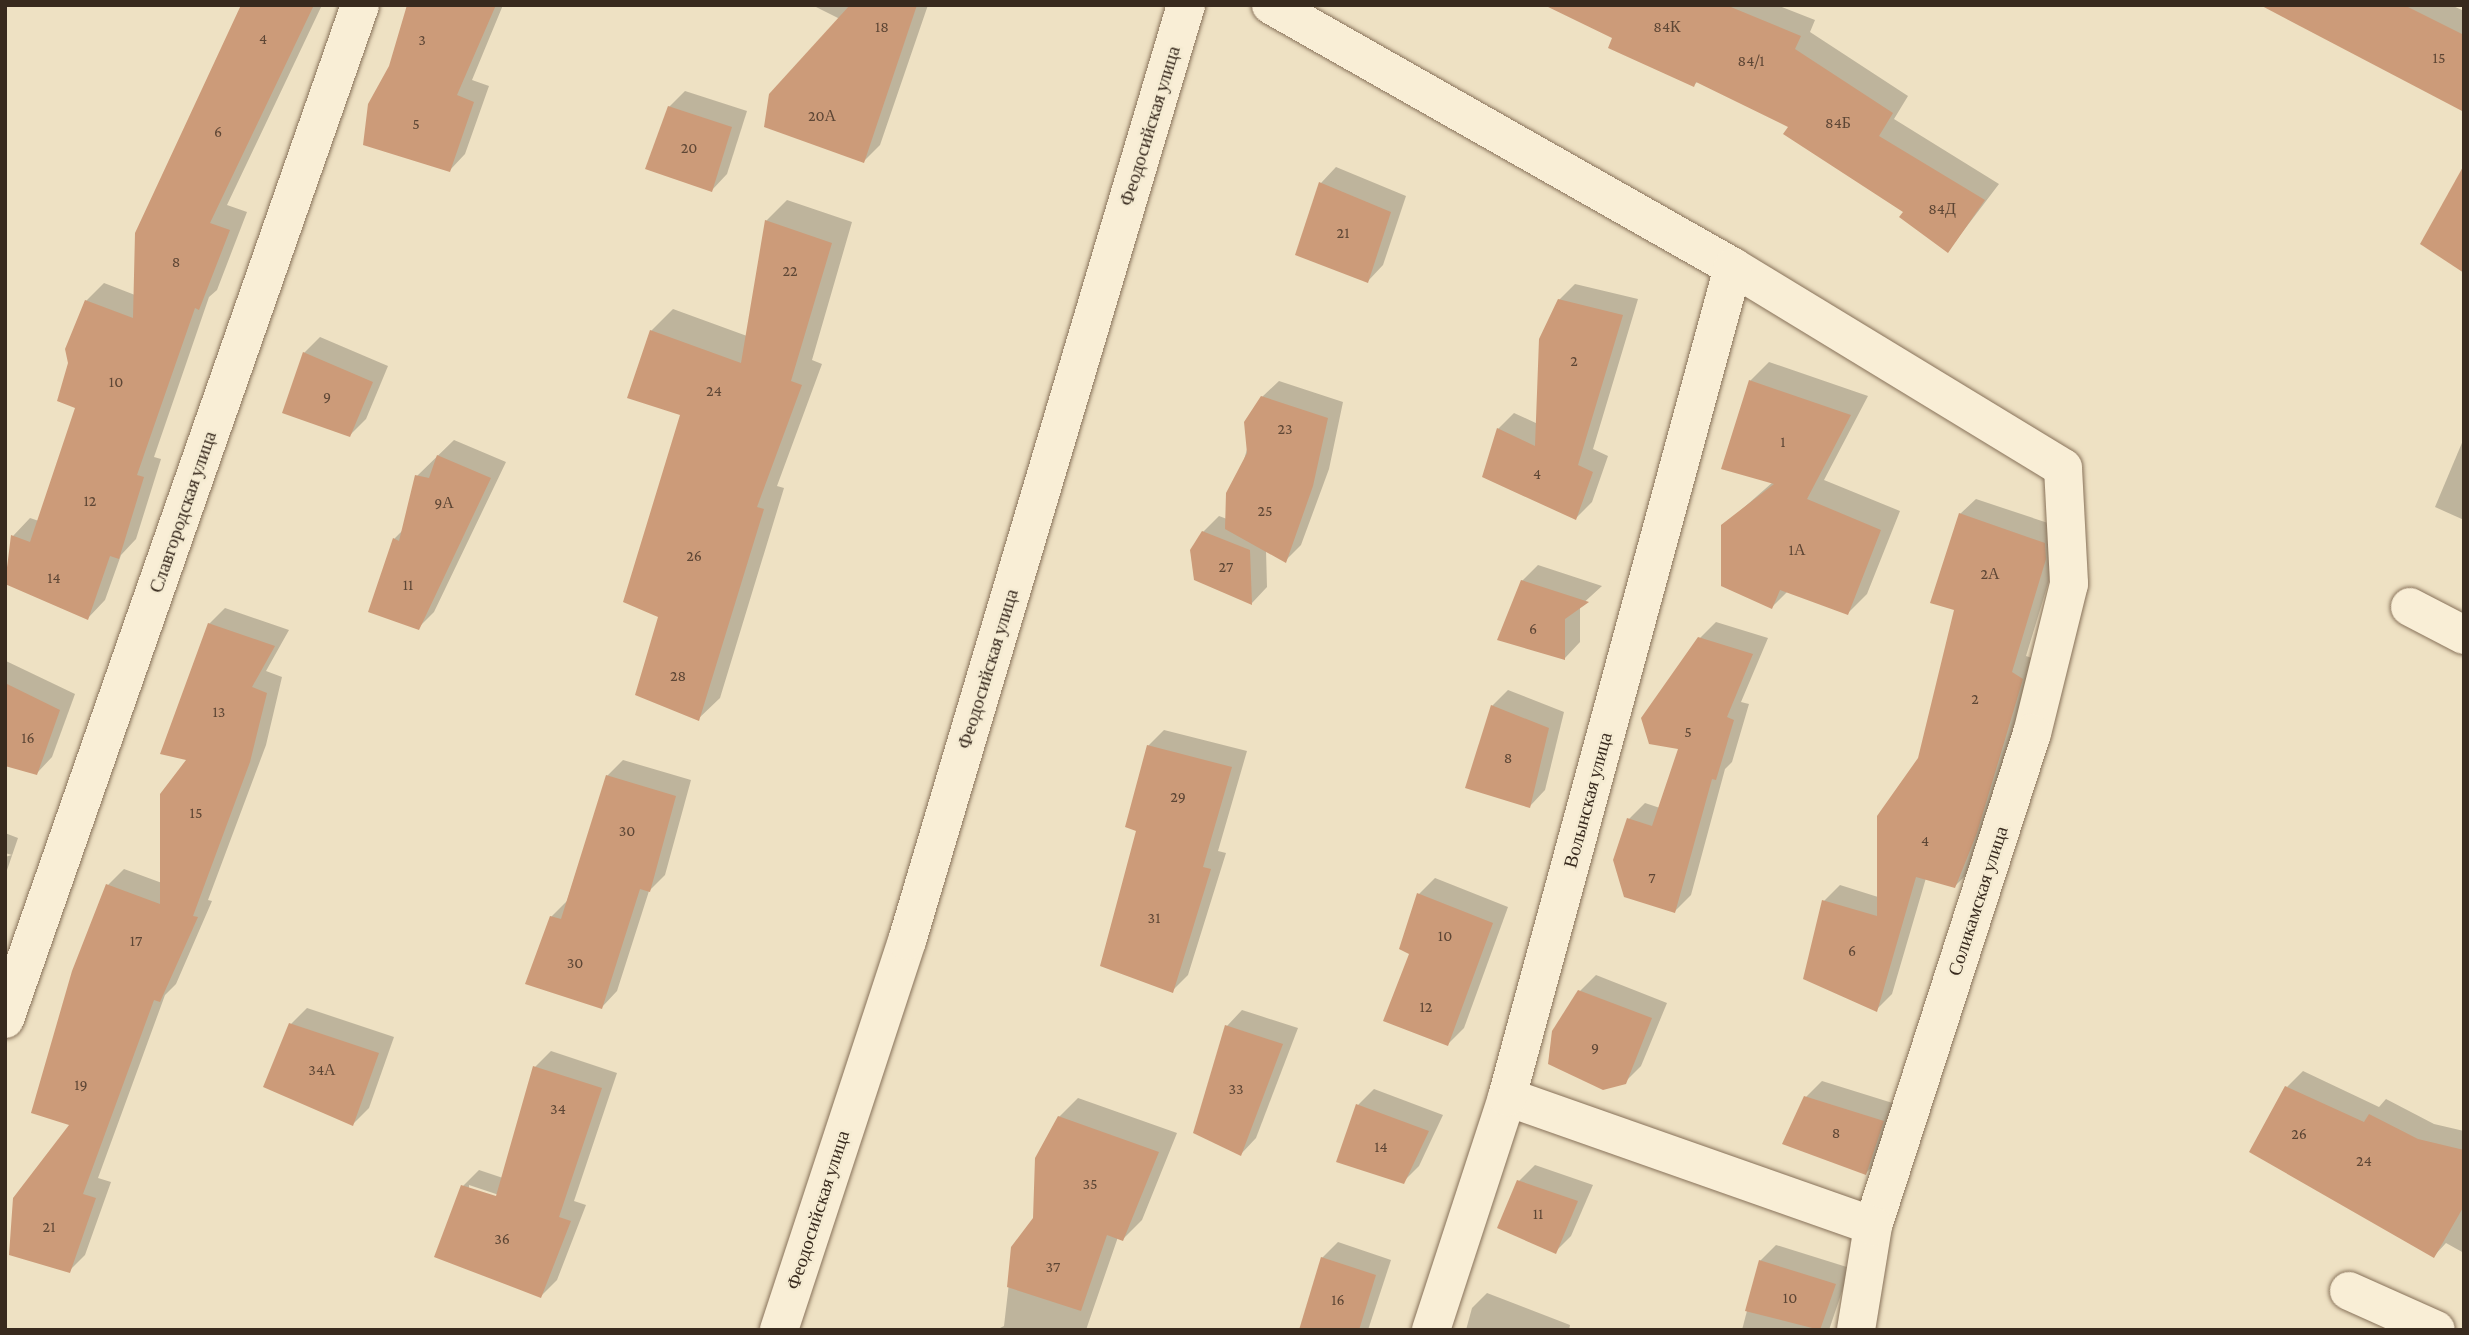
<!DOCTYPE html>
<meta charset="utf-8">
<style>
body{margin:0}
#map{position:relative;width:2469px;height:1335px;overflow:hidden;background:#eee1c3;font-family:"Crimson Pro",serif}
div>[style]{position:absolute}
.shadow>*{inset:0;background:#0003}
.building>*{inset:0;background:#cc9b79}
.roads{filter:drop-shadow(0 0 2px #88725a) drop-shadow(0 0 2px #88725a)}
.street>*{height:38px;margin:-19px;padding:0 19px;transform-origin:19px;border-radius:19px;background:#f9eed6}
span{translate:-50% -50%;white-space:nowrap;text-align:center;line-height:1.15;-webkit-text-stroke:5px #f5ebd2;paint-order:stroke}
.number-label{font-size:16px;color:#5d4635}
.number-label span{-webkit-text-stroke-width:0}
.street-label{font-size:19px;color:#382a1e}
.frame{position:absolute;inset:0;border:7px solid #382a1e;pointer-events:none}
</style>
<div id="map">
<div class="shadow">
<div style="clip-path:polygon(242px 5px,322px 5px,227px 205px,247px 212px,217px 290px,209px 297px,154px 457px,161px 459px,136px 539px,121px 555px,105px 600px,88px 618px,5px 582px,13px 536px,30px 518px,39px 521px,77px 407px,86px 301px,104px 283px,135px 295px)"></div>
<div style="clip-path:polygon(409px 5px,503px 5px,472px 80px,489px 86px,465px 154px,450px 170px)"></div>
<div style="clip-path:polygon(812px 5px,928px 5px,880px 145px,864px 161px,840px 19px)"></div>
<div style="clip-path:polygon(1548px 5px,1777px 5px,1815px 20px,1810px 32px,1908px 96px,1894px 119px,1999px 184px,1948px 251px,1905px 212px,1790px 126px,1698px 81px,1694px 85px,1614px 37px)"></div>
<div style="clip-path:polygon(2305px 5px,2451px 5px,2464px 11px,2464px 110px)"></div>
<div style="clip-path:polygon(685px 91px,747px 111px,727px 174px,712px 190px,669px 107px)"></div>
<div style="clip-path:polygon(1336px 167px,1406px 196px,1383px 265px,1368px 281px,1321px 183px)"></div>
<div style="clip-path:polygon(787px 200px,852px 222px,812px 360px,822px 364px,777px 486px,784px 488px,720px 698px,698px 719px,661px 616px,683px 414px,629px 397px,651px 331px,673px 309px,747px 336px,766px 221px)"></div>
<div style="clip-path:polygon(1575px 284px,1638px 299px,1593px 449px,1608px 456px,1592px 502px,1576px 518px,1498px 429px,1514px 413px,1538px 424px,1559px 300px)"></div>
<div style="clip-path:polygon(320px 337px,388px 366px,366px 419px,350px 435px,304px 353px)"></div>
<div style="clip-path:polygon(1769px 362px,1868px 396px,1824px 480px,1900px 511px,1867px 594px,1848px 613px,1788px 591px,1772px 607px,1723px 526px,1773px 482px,1750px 381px)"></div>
<div style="clip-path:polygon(1279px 381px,1343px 402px,1329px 469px,1301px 545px,1285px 561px,1266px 550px,1267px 587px,1252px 603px,1203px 532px,1219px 516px,1227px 519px,1262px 397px)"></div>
<div style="clip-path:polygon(2464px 438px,2464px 520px,2435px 507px)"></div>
<div style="clip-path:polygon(454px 440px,506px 462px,434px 612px,418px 628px,394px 539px,404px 529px,417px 476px)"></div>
<div style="clip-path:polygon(1976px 499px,2060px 527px,2061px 541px,2026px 656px,2038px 660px,1971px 870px,1955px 886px,1926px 878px,1892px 994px,1876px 1010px,1824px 901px,1840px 885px,1878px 897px,1920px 759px,1956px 609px,1960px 514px)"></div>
<div style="clip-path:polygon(1538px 565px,1602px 586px,1580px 606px,1580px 642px,1565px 658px,1522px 581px)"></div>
<div style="clip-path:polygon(225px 608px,289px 630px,266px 671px,282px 677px,266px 745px,208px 900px,212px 901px,176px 984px,165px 995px,98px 1178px,111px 1182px,85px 1255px,69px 1271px,72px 1124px,108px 885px,124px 869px,162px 883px,189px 759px,209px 624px)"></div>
<div style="clip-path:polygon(1716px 622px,1768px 638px,1741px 702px,1749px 704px,1732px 762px,1725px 769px,1691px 895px,1675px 911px,1629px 819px,1645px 803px,1660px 808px,1681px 747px,1700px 638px)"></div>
<div style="clip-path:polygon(6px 661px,75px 694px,52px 757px,37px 773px,5px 764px)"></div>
<div style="clip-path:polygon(1508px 690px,1564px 712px,1545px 790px,1530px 806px,1492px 706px)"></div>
<div style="clip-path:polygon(1164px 730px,1247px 751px,1218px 851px,1226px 853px,1188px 975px,1172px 991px,1138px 830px,1148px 746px)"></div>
<div style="clip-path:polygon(623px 760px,691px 780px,665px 875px,649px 891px,617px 991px,602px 1007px,551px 917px,567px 901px,607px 776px)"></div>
<div style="clip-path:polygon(5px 833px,18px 838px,5px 876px,5px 857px,12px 855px,5px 853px)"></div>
<div style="clip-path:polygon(1435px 878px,1508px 907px,1464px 1028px,1448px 1044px,1411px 953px,1419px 894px)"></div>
<div style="clip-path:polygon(1596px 975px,1667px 1003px,1641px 1066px,1625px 1082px,1580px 991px)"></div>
<div style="clip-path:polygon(307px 1008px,394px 1037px,369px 1108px,353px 1124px,291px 1024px)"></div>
<div style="clip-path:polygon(1242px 1010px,1298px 1028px,1256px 1138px,1241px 1154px,1227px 1026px)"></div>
<div style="clip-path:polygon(evenodd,551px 1051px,617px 1073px,574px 1201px,586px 1205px,557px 1280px,541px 1296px,463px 1186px,479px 1170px,503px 1178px,535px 1067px,551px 1051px,469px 1185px,505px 1197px,504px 1201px,469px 1189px,469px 1185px)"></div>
<div style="clip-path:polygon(2303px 1071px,2379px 1107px,2386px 1099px,2434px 1124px,2464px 1131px,2464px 1253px,2446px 1243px,2434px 1256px,2287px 1087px)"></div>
<div style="clip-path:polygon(1822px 1081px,1899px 1105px,1882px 1157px,1866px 1173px,1806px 1097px)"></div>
<div style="clip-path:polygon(1374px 1089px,1443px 1115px,1419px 1166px,1403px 1182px,1338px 1161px,1358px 1105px)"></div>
<div style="clip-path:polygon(1078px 1098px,1177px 1133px,1142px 1220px,1123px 1239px,1118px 1237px,1086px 1330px,996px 1330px,1004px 1326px,1013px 1248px,1035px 1219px,1059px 1117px)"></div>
<div style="clip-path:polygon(1535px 1165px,1593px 1185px,1571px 1236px,1555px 1252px,1519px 1181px)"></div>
<div style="clip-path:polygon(1338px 1242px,1391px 1260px,1368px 1330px,1318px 1330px,1322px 1258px)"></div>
<div style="clip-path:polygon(1776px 1245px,1850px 1268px,1829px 1330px,1742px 1330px,1760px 1261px)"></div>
<div style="clip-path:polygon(1487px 1293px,1570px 1325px,1569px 1330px,1466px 1330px,1472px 1308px)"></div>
</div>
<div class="building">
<div style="clip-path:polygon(241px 5px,314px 5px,210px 223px,230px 230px,199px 310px,195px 308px,137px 475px,144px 477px,119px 559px,110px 556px,88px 620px,5px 584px,11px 535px,30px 542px,75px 408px,57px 401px,68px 363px,65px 349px,85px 300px,133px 318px,135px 233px)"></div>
<div style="clip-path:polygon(407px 5px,496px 5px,457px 95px,474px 102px,450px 172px,363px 145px,368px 104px,389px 66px)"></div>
<div style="clip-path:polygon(850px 5px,917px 5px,864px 163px,764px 127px,769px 94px)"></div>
<div style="clip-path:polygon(1544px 5px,1726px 5px,1801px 36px,1795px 49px,1893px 113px,1879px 136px,1985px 200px,1948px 253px,1899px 217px,1903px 212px,1783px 134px,1788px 127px,1696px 82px,1694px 87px,1608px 48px,1612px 38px)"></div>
<div style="clip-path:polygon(2260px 5px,2404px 5px,2464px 35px,2464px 112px)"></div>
<div style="clip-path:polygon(668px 106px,732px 127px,712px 192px,645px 169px)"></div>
<div style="clip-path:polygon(2464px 165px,2464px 273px,2420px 244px)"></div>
<div style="clip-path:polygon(1319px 182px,1391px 212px,1368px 283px,1295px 255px)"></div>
<div style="clip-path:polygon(765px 220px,832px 243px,791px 381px,802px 385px,757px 507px,764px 509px,699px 721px,635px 695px,658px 617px,623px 602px,680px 415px,627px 398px,650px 330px,741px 363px)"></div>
<div style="clip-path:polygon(1558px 299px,1623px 315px,1578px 465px,1593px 472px,1576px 520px,1482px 477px,1497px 428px,1535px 446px,1539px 339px)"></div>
<div style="clip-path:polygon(303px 352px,373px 382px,350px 437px,282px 413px)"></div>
<div style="clip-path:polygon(1749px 380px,1851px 415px,1807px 499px,1881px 530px,1848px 615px,1780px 590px,1772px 609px,1721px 586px,1721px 525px,1774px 484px,1721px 469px)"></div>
<div style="clip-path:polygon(1261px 396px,1328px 418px,1313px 486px,1286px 563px,1225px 529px,1226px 493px,1247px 453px,1244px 422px)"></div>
<div style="clip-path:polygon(437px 455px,491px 478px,419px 630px,368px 612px,393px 538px,399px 541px,415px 475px,429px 478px)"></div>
<div style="clip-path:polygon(1959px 513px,2045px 543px,2046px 559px,2012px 672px,2023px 679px,1977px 833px,1955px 888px,1916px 877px,1877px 1012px,1803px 979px,1822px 900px,1877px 916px,1877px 816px,1918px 758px,1954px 610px,1930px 603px)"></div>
<div style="clip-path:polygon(1202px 531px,1250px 550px,1252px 605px,1194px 580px,1190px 550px)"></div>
<div style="clip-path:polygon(1521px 580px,1589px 602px,1565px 619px,1565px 660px,1497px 640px)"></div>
<div style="clip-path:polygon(208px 623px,275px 646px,252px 687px,267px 693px,250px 762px,193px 916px,198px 917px,160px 1002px,154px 1000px,83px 1194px,96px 1198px,70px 1273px,9px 1255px,13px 1198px,69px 1125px,31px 1113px,72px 971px,106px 884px,160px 904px,160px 794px,186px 760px,160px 754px)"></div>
<div style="clip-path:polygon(1698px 637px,1753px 654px,1727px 717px,1734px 720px,1716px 780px,1712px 779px,1675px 913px,1624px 897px,1613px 860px,1627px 818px,1652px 826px,1678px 749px,1649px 744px,1641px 718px)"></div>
<div style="clip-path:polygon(5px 683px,60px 710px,37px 775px,5px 766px)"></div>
<div style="clip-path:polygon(1491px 705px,1549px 728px,1530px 808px,1465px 788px)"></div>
<div style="clip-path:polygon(1147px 745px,1232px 767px,1203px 867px,1211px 869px,1173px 993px,1100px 966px,1136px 831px,1125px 827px)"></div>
<div style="clip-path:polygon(606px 775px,676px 796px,650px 892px,640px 889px,602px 1009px,525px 984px,550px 916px,561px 919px)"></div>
<div style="clip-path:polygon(1417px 893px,1493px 923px,1448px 1046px,1383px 1021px,1409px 954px,1399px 949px)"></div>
<div style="clip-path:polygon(1578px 990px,1652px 1018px,1626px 1084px,1603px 1090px,1548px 1064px,1552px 1031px)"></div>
<div style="clip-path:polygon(289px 1023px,379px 1053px,353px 1126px,263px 1087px)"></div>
<div style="clip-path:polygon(1225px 1025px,1283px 1044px,1241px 1156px,1193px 1133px)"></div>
<div style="clip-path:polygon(533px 1066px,602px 1088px,559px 1217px,571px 1221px,541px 1298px,434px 1257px,461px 1185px,496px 1196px)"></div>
<div style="clip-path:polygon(2285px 1086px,2364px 1122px,2369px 1114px,2418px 1139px,2464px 1150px,2464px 1206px,2434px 1258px,2249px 1152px)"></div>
<div style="clip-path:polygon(1804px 1096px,1884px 1121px,1866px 1175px,1782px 1144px)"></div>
<div style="clip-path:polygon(1356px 1104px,1429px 1131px,1404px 1184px,1336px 1162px)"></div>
<div style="clip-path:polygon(1058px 1116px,1159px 1152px,1123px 1241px,1107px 1235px,1081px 1311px,1007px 1287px,1011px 1247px,1033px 1218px,1035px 1158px)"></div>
<div style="clip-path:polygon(1517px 1180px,1578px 1201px,1556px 1254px,1497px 1228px)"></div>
<div style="clip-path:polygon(1321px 1257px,1376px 1275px,1359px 1330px,1299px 1330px)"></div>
<div style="clip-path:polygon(1759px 1260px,1836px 1284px,1820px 1330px,1745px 1311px)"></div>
</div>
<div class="roads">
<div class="street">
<div style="left:1271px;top:5px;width:531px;rotate:29.56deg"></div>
<div style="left:1733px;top:267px;width:386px;rotate:31.3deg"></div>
<div style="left:2063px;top:468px;width:116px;rotate:87deg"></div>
<div style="left:2069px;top:584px;width:154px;rotate:103.9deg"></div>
<div style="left:2032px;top:733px;width:518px;rotate:107.88deg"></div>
<div style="left:1873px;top:1226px;width:105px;rotate:99.3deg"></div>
<div style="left:2410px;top:607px;width:61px;rotate:27.4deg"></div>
<div style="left:5px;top:1019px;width:1074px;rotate:-70.7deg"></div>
<div style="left:1507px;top:1097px;width:388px;rotate:19.4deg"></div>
<div style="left:2349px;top:1291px;width:95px;rotate:24.1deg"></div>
<div style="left:779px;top:1330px;width:410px;rotate:-71.8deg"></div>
<div style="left:907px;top:941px;width:977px;rotate:-73.4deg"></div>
<div style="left:1431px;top:1330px;width:245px;rotate:-71.9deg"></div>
<div style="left:1507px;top:1097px;width:860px;rotate:-74.77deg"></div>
</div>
</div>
<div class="number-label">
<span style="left:882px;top:27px">18</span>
<span style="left:1667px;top:27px">84К</span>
<span style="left:263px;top:39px">4</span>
<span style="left:422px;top:40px">3</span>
<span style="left:2439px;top:58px">15</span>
<span style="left:1751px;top:61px">84/1</span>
<span style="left:822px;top:116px">20А</span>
<span style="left:1838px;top:123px">84Б</span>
<span style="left:416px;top:124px">5</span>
<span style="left:218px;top:132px">6</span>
<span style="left:689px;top:148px">20</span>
<span style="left:1942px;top:209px">84Д</span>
<span style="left:1343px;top:233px">21</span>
<span style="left:176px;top:262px">8</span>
<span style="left:790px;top:271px">22</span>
<span style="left:1574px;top:361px">2</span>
<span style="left:116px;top:382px">10</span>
<span style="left:714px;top:391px">24</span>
<span style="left:327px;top:397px">9</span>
<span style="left:1285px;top:429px">23</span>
<span style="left:1783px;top:442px">1</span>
<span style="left:1537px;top:474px">4</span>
<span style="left:90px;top:501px">12</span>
<span style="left:444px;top:503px">9А</span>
<span style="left:1265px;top:511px">25</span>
<span style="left:1797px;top:550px">1А</span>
<span style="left:694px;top:556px">26</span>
<span style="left:1226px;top:567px">27</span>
<span style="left:1990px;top:574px">2А</span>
<span style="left:54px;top:578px">14</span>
<span style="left:408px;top:585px">11</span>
<span style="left:1533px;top:629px">6</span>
<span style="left:678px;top:676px">28</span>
<span style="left:1975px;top:699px">2</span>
<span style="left:219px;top:712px">13</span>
<span style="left:1688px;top:732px">5</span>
<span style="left:28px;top:738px">16</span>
<span style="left:1508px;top:758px">8</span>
<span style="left:1178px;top:797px">29</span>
<span style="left:196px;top:813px">15</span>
<span style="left:627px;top:831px">30</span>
<span style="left:1925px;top:841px">4</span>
<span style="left:1652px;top:878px">7</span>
<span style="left:1154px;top:918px">31</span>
<span style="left:1445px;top:936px">10</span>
<span style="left:136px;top:941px">17</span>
<span style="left:1852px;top:951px">6</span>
<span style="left:575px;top:963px">30</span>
<span style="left:1426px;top:1007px">12</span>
<span style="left:1595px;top:1048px">9</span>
<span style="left:322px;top:1070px">34А</span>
<span style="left:81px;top:1085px">19</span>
<span style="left:1236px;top:1089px">33</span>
<span style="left:558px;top:1109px">34</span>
<span style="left:1836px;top:1133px">8</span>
<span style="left:2299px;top:1134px">26</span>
<span style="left:1381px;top:1147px">14</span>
<span style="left:2364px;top:1161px">24</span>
<span style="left:1090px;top:1184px">35</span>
<span style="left:1538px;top:1214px">11</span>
<span style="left:49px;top:1227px">21</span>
<span style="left:502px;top:1239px">36</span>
<span style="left:1053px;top:1267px">37</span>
<span style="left:1790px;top:1298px">10</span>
<span style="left:1338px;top:1300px">16</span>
</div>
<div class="street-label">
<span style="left:1150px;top:126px;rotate:-73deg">Феодосийская улица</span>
<span style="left:183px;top:512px;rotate:-71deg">Славгородская улица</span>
<span style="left:988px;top:669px;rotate:-73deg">Феодосийская улица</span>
<span style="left:1588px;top:800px;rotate:-75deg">Волынская улица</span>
<span style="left:1978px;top:901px;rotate:-72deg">Соликамская улица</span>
<span style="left:818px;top:1210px;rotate:-72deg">Феодосийская улица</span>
</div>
<div class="frame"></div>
</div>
